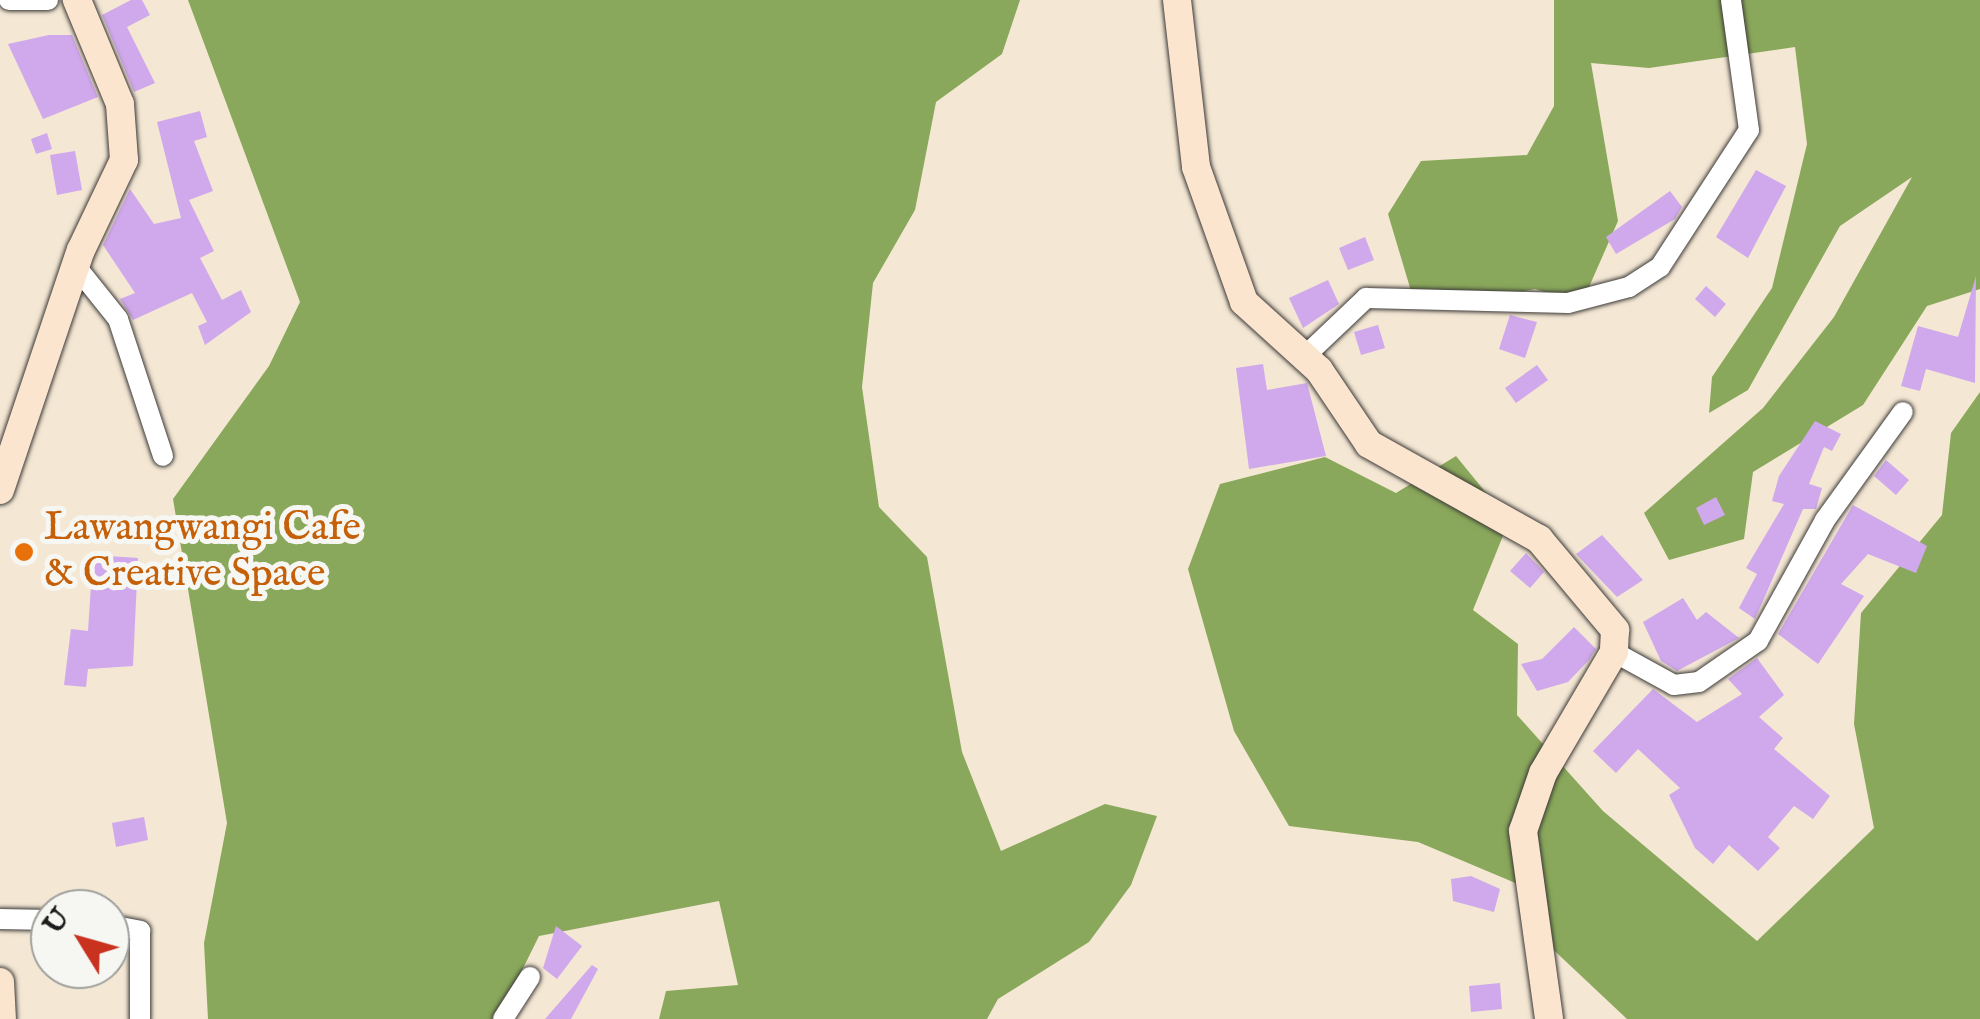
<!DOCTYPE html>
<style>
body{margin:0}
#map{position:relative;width:1980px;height:1019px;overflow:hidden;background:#f4e7d4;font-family:"IM FELL English",serif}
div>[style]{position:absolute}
.forest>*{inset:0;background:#8aa85b}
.building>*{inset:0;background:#d0a8ec}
.roads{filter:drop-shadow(0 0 2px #3c3a38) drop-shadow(0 0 2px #3c3a38)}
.street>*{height:20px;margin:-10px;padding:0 10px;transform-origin:10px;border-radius:10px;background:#fff}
.secondary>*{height:28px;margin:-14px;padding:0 14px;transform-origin:14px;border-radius:14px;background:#fbe5cf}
.dots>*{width:28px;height:28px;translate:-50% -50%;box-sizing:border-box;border:5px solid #f6f6f2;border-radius:50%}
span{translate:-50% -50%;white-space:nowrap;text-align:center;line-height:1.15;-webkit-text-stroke:10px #f6f6f2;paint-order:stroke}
.food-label{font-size:40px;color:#c56008}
.left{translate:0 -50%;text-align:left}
.north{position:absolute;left:30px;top:889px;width:100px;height:100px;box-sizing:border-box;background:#f6f6f2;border:2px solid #9f9f9c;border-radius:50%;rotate:307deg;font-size:28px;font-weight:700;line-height:40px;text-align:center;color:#1c1c1c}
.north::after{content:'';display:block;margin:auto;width:35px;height:45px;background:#c8321e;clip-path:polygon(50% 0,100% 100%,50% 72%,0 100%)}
</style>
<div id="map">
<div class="forest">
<div style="clip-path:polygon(188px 0,1020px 0,1002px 54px,936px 102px,915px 210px,873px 283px,862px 387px,879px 507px,927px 557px,962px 752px,1001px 851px,1105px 804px,1157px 816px,1131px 885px,1089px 942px,998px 999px,987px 1019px,659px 1019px,666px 991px,738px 985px,719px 901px,539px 936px,498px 1019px,208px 1019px,204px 943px,227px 823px,173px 499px,269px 366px,300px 302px)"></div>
<div style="clip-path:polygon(1554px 0,1980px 0,1980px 289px,1927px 306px,1863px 405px,1753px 472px,1744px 539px,1669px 560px,1644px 513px,1763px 408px,1834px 317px,1912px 177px,1840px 226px,1748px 390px,1709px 413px,1712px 377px,1772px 288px,1807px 144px,1795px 47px,1649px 68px,1591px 63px,1618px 221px,1582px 303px,1535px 289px,1473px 302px,1411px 291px,1388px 214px,1421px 161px,1527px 155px,1554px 106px)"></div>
<div style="clip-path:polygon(1980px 392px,1980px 1019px,1627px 1019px,1542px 939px,1525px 887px,1418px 842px,1289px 826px,1234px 731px,1188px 569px,1220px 484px,1325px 457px,1396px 493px,1456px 456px,1509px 521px,1473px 610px,1518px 644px,1517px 715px,1603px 811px,1757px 941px,1874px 828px,1854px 724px,1861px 613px,1942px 515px,1951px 433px)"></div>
</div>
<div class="building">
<div style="clip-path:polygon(131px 0,142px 0,150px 15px,127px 27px,155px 83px,134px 92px,102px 15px)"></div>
<div style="clip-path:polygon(49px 35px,72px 35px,98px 97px,43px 119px,8px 44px)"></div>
<div style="clip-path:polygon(200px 111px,207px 137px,194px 141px,213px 191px,189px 200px,214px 251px,200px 258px,222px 300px,241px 290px,251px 312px,205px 345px,198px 326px,207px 322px,192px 293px,133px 320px,120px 299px,135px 293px,103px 245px,130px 189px,154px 224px,181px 218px,157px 122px)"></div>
<div style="clip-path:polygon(47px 133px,52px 149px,36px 154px,31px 139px)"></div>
<div style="clip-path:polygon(75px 151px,82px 190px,57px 195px,50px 155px)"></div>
<div style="clip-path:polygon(1756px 170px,1786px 186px,1748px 258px,1716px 237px)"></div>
<div style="clip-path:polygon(1670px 191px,1682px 207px,1675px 219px,1616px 254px,1606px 237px)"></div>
<div style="clip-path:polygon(1365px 237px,1374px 260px,1348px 270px,1339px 248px)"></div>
<div style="clip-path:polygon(1976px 276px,1975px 383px,1926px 369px,1920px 391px,1901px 386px,1918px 326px,1958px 337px)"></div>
<div style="clip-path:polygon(1328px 280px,1339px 304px,1303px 328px,1289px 298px)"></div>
<div style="clip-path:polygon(1706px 286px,1726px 304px,1715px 317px,1695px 299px)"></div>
<div style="clip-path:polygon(1510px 315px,1537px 322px,1525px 358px,1499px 349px)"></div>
<div style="clip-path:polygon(1378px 325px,1385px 348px,1361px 355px,1354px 332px)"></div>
<div style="clip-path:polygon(1263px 364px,1267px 390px,1307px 383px,1326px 456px,1249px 469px,1236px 368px)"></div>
<div style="clip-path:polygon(1537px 365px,1548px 380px,1516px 403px,1505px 388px)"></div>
<div style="clip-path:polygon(1815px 421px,1841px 434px,1832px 451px,1824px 447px,1809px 484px,1822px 488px,1816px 509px,1803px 509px,1755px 619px,1739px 608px,1757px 574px,1746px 568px,1784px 504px,1772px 501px,1779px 476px)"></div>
<div style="clip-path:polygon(1886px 460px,1909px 480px,1896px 495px,1874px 476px)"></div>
<div style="clip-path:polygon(1716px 497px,1725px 515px,1704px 525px,1696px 508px)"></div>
<div style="clip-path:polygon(1853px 505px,1927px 546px,1916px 573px,1868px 554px,1841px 584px,1864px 596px,1818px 664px,1778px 634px)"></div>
<div style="clip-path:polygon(1602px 535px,1643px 580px,1617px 597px,1576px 554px)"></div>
<div style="clip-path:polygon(1526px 553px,1544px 572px,1530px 588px,1510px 571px)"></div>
<div style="clip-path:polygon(93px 555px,138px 558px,133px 666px,88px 669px,86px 687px,64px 685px,71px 629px,88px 631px)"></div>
<div style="clip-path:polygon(1683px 598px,1697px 620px,1706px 612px,1739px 638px,1677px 671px,1661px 661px,1643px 622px)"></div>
<div style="clip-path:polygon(1574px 627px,1596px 649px,1589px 660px,1568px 682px,1537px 691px,1521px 664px,1542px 659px)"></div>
<div style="clip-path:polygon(1757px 658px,1784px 695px,1759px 717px,1783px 738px,1774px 749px,1830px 796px,1813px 819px,1794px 806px,1768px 837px,1780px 848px,1758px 871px,1729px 845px,1713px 864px,1695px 848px,1669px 795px,1680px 788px,1638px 749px,1616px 773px,1593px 751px,1653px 689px,1697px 722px,1742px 694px,1728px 679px)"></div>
<div style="clip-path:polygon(144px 817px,148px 840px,116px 847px,112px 823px)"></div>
<div style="clip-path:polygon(1471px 876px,1500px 889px,1494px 912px,1453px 901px,1451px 879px)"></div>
<div style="clip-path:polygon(556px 926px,582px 946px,557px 979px,543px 968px)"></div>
<div style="clip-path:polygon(592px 965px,598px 969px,571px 1019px,545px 1019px)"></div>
<div style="clip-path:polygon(1500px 983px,1502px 1009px,1471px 1012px,1469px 986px)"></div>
</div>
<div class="roads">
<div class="street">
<div style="left:9px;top:0;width:39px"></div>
<div style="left:78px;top:269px;width:64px;rotate:51.3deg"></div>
<div style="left:118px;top:319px;width:144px;rotate:71.8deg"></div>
<div style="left:1306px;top:355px;width:83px;rotate:-43.5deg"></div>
<div style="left:1366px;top:298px;width:202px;rotate:1.4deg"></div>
<div style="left:1568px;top:303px;width:63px;rotate:-14.7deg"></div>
<div style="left:1629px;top:287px;width:37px;rotate:-33deg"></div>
<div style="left:1660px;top:267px;width:163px;rotate:-57deg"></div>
<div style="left:1749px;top:130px;width:131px;rotate:-97.9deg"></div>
<div style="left:1614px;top:652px;width:68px;rotate:28.8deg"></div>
<div style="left:1674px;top:685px;width:25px;rotate:-7deg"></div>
<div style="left:1699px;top:682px;width:72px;rotate:-34.8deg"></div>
<div style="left:1758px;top:641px;width:138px;rotate:-61deg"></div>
<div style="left:1825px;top:520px;width:133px;rotate:-54.2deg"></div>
<div style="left:0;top:919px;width:50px;rotate:1.1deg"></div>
<div style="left:110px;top:925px;width:31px;rotate:11deg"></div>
<div style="left:140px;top:931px;width:88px;rotate:90deg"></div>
<div style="left:503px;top:1019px;width:50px;rotate:-57.3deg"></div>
</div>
<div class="secondary">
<div style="left:1177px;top:0;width:168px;rotate:83.5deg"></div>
<div style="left:1196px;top:167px;width:143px;rotate:70.4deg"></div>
<div style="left:1244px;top:302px;width:101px;rotate:42.2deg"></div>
<div style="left:1319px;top:370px;width:89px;rotate:56deg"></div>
<div style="left:1369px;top:444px;width:195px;rotate:29.2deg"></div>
<div style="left:1539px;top:539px;width:119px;rotate:50.1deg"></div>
<div style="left:1615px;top:630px;width:22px;rotate:93deg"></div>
<div style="left:1614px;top:652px;width:140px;rotate:120.4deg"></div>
<div style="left:1543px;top:773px;width:61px;rotate:109deg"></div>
<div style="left:1523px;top:831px;width:190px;rotate:82.1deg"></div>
<div style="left:0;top:490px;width:253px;rotate:-71.4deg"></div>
<div style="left:81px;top:250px;width:100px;rotate:-64.5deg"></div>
<div style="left:124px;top:160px;width:56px;rotate:-94.1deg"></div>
<div style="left:120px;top:104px;width:113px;rotate:-112.5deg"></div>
<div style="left:0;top:982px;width:37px;rotate:87deg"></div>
</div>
</div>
<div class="dots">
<div style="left:24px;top:552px;background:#e8710a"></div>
</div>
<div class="food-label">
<span class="left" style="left:44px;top:552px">Lawangwangi Cafe<br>&amp; Creative Space</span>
</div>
<div class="north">U</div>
</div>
